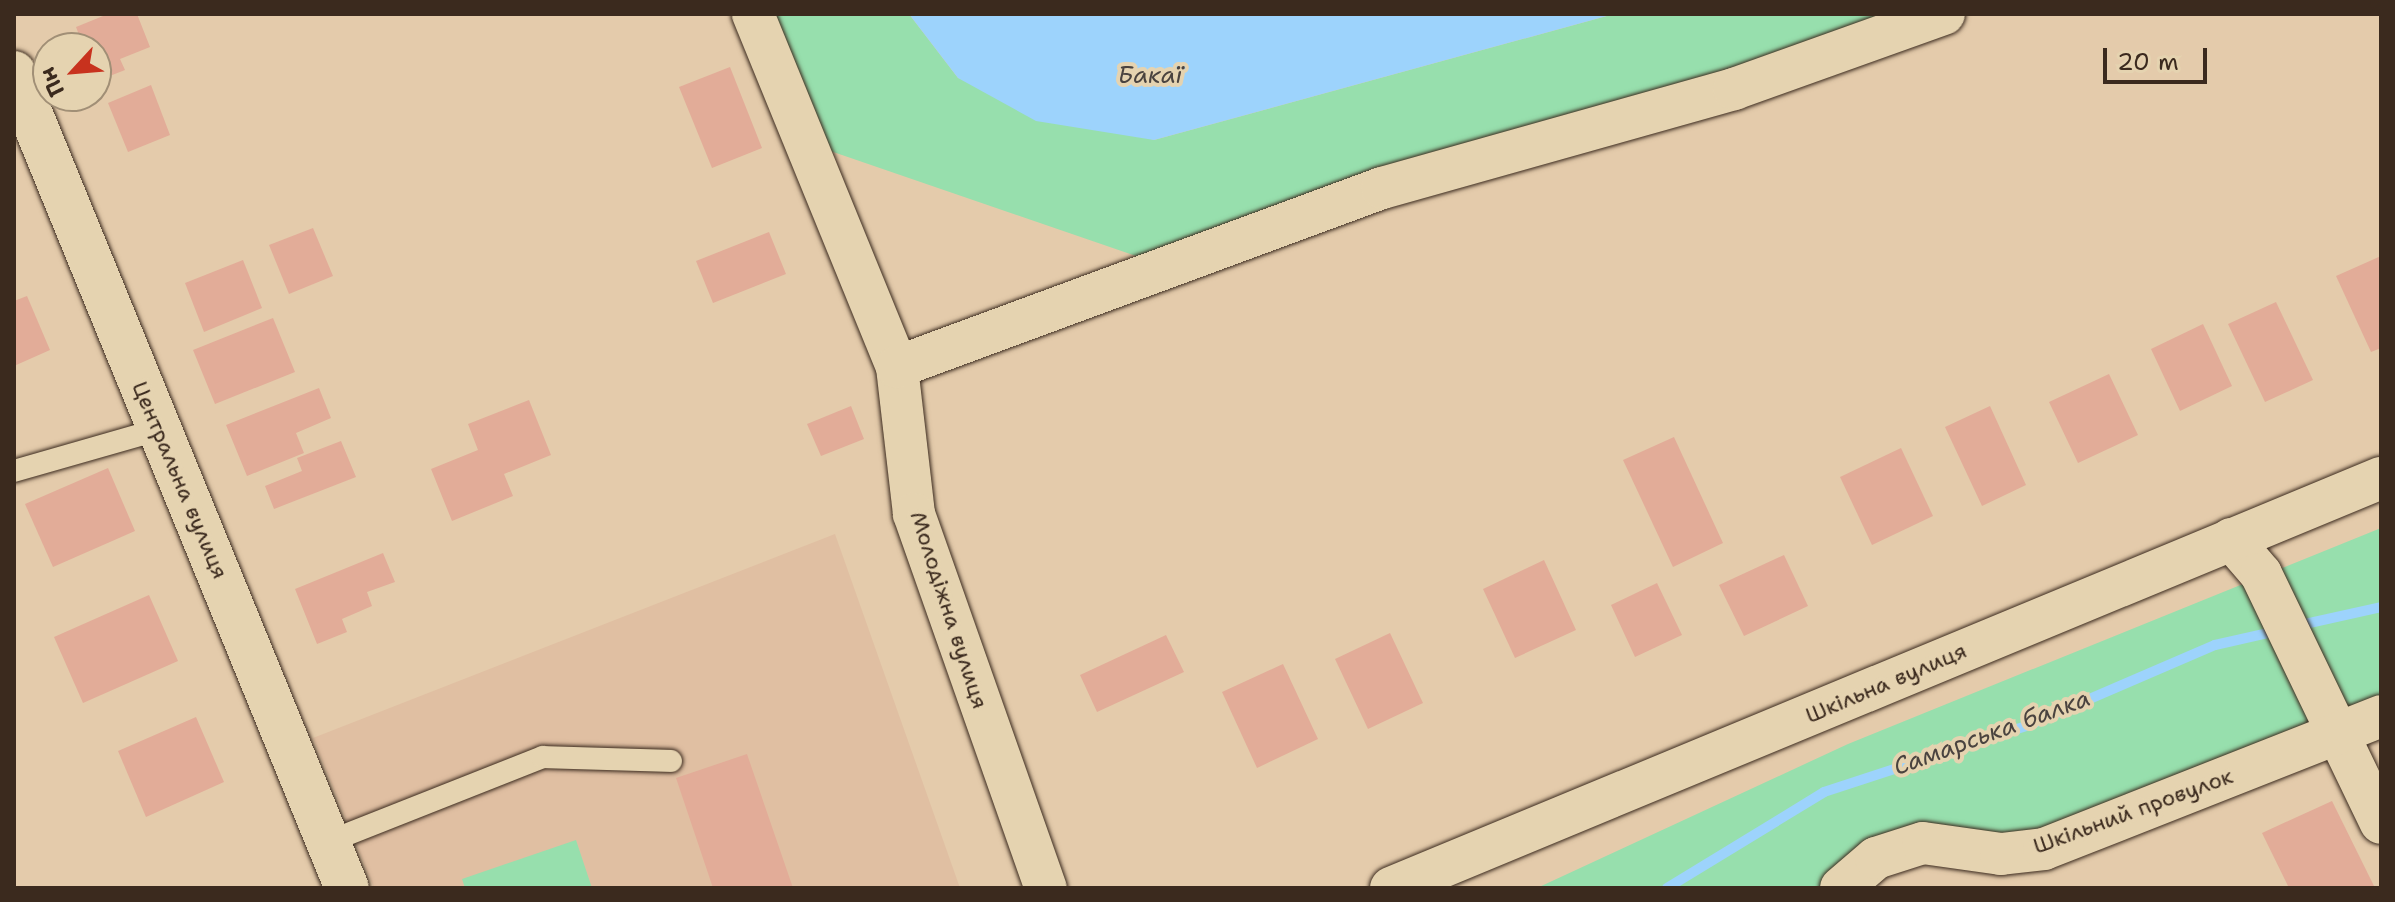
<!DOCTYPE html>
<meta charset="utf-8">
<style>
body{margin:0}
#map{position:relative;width:2395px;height:902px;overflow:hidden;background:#e4cbab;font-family:"Shantell Sans",sans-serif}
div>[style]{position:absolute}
.built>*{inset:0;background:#e0bfa2}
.green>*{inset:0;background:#97dfad}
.water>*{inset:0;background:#9dd3fc}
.stream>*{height:10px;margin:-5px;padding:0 5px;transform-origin:5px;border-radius:5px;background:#9dd3fc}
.building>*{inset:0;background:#e2ac98}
.roads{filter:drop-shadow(0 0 2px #3b2a1e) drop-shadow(0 0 2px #3b2a1e)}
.lane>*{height:22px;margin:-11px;padding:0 11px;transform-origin:11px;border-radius:11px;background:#e5d3b0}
.street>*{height:42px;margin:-21px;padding:0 21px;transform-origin:21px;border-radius:21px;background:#e5d3b0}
.secondary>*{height:44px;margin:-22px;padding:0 22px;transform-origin:22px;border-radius:22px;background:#e5d3b0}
span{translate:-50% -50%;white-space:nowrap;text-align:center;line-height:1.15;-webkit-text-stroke:8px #e5d3b0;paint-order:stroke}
.street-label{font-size:22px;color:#3b2a1e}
.water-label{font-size:24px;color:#4a433f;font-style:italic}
.frame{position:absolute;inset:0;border:16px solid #3b2a1e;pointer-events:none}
.north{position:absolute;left:32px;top:32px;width:80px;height:80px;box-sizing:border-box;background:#e5d3b0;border:2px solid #a18f76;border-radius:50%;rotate:244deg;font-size:22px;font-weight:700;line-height:32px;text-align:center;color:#3b2a1e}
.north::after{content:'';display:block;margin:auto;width:28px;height:36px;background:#c8321e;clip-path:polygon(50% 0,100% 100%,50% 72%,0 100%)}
.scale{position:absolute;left:2103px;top:48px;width:104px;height:36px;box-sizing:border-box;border:4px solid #3b2a1e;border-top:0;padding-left:10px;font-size:24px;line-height:28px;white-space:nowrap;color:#3b2a1e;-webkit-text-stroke:6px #e5d3b0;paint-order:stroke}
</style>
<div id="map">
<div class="built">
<div style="clip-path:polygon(835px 534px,960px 888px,374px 888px,313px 738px)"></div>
</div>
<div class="green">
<div style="clip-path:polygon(753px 14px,909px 14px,958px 78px,1154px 140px,1614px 14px,1944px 14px,1171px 268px,810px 144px)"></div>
<div style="clip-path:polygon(2381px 528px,2381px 716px,2044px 849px,1923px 843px,1841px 888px,1537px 888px,1848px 744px)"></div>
<div style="clip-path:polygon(576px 840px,592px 888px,465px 888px,462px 879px)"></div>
</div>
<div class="water">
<div style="clip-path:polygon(909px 14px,1614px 14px,1154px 140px,1036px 121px,958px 78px)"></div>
</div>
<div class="stream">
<div style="left:2296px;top:626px;width:87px;rotate:-12.6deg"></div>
<div style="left:1667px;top:888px;width:184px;rotate:-31.4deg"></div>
<div style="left:1824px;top:792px;width:216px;rotate:-18.1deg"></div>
<div style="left:2029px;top:725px;width:202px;rotate:-23.3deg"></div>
<div style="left:2215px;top:645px;width:64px;rotate:-12.7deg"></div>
</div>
<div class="building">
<div style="clip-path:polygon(108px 14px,137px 14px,150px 47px,120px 59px,125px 70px,97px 81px,96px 48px,84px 48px,76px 27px)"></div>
<div style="clip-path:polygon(730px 67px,762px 148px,712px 168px,679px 87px)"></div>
<div style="clip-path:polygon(151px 85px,170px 135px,128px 152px,108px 103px)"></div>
<div style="clip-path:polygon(313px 228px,333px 276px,289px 294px,269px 245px)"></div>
<div style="clip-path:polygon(769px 232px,786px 274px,713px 303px,696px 261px)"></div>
<div style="clip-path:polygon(2381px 256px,2381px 348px,2371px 352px,2336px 276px)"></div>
<div style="clip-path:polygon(243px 260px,262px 308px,204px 332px,185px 283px)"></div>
<div style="clip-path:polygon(27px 296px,50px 350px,14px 366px,14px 301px)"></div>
<div style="clip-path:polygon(2276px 302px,2313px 380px,2265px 402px,2228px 324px)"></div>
<div style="clip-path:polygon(273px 318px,295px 372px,215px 404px,193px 350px)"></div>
<div style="clip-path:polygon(2203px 324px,2232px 386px,2180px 411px,2151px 349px)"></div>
<div style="clip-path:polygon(2109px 374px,2138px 435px,2078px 463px,2049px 402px)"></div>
<div style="clip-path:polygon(319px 388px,331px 418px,296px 433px,304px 453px,247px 476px,226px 425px)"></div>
<div style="clip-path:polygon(529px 400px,551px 455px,504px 474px,513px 496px,452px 521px,431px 469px,478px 450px,468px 424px)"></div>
<div style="clip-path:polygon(851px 406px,864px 439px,821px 456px,807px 424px)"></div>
<div style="clip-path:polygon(1990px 406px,2026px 485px,1982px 506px,1945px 427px)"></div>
<div style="clip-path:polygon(1674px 437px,1723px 543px,1673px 567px,1623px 460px)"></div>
<div style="clip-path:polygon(341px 441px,356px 477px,274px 509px,265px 486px,302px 471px,297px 458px)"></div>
<div style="clip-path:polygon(1901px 448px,1933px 516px,1872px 545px,1840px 477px)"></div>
<div style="clip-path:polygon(108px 468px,135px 531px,53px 567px,25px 504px)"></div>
<div style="clip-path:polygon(383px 553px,395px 582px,367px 592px,372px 606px,342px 619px,347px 632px,317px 644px,295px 589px)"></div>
<div style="clip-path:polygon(1784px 555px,1808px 606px,1744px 636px,1719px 585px)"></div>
<div style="clip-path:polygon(1544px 560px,1576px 630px,1515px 658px,1483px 589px)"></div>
<div style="clip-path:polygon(1657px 583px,1682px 635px,1635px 657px,1611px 605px)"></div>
<div style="clip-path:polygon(149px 595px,178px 661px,83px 703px,54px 637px)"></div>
<div style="clip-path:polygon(1390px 633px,1423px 703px,1368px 729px,1335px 659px)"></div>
<div style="clip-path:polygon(1166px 635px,1184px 672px,1097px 712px,1080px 675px)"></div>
<div style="clip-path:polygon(1283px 664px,1318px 739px,1257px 768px,1222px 692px)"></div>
<div style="clip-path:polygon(196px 717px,224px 782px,146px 817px,118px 751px)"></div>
<div style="clip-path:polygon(747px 754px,793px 888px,713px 888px,676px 778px)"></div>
<div style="clip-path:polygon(2332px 801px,2375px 888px,2289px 888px,2262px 833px)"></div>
</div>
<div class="roads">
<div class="lane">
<div style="left:14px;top:471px;width:152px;rotate:-16deg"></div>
<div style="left:328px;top:842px;width:231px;rotate:-21.6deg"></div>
<div style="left:543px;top:757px;width:128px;rotate:1.8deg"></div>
</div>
<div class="street">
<div style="left:753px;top:14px;width:381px;rotate:67.8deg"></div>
<div style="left:897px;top:367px;width:148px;rotate:83.4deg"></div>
<div style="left:914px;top:514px;width:397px;rotate:70.6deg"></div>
<div style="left:897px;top:367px;width:517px;rotate:-20.26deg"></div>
<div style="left:1382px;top:188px;width:366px;rotate:-15.7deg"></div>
<div style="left:1734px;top:89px;width:223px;rotate:-19.7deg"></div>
<div style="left:2231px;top:539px;width:46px;rotate:49.4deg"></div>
<div style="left:2261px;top:574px;width:276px;rotate:64.3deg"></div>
<div style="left:1391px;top:888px;width:1072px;rotate:-22.5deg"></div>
<div style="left:1841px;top:888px;width:46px;rotate:-40.6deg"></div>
<div style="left:1876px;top:858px;width:49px;rotate:-17.7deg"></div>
<div style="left:1923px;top:843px;width:79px;rotate:8deg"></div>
<div style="left:2001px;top:854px;width:43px;rotate:-6.6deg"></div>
<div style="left:2044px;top:849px;width:362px;rotate:-21.5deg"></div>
</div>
<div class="secondary">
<div style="left:14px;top:73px;width:880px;rotate:67.78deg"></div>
</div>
</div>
<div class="street-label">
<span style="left:180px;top:480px;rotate:67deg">Центральна вулиця</span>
<span style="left:949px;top:610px;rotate:72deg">Молодіжна вулиця</span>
<span style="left:1886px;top:683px;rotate:-23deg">Шкільна вулиця</span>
<span style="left:2133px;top:811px;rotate:-20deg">Шкільний провулок</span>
</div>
<div class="water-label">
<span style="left:1150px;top:76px">Бакаї</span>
<span style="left:1992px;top:733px;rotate:-20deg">Самарська балка</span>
</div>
<div class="frame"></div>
<div class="north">Пн</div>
<div class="scale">20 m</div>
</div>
